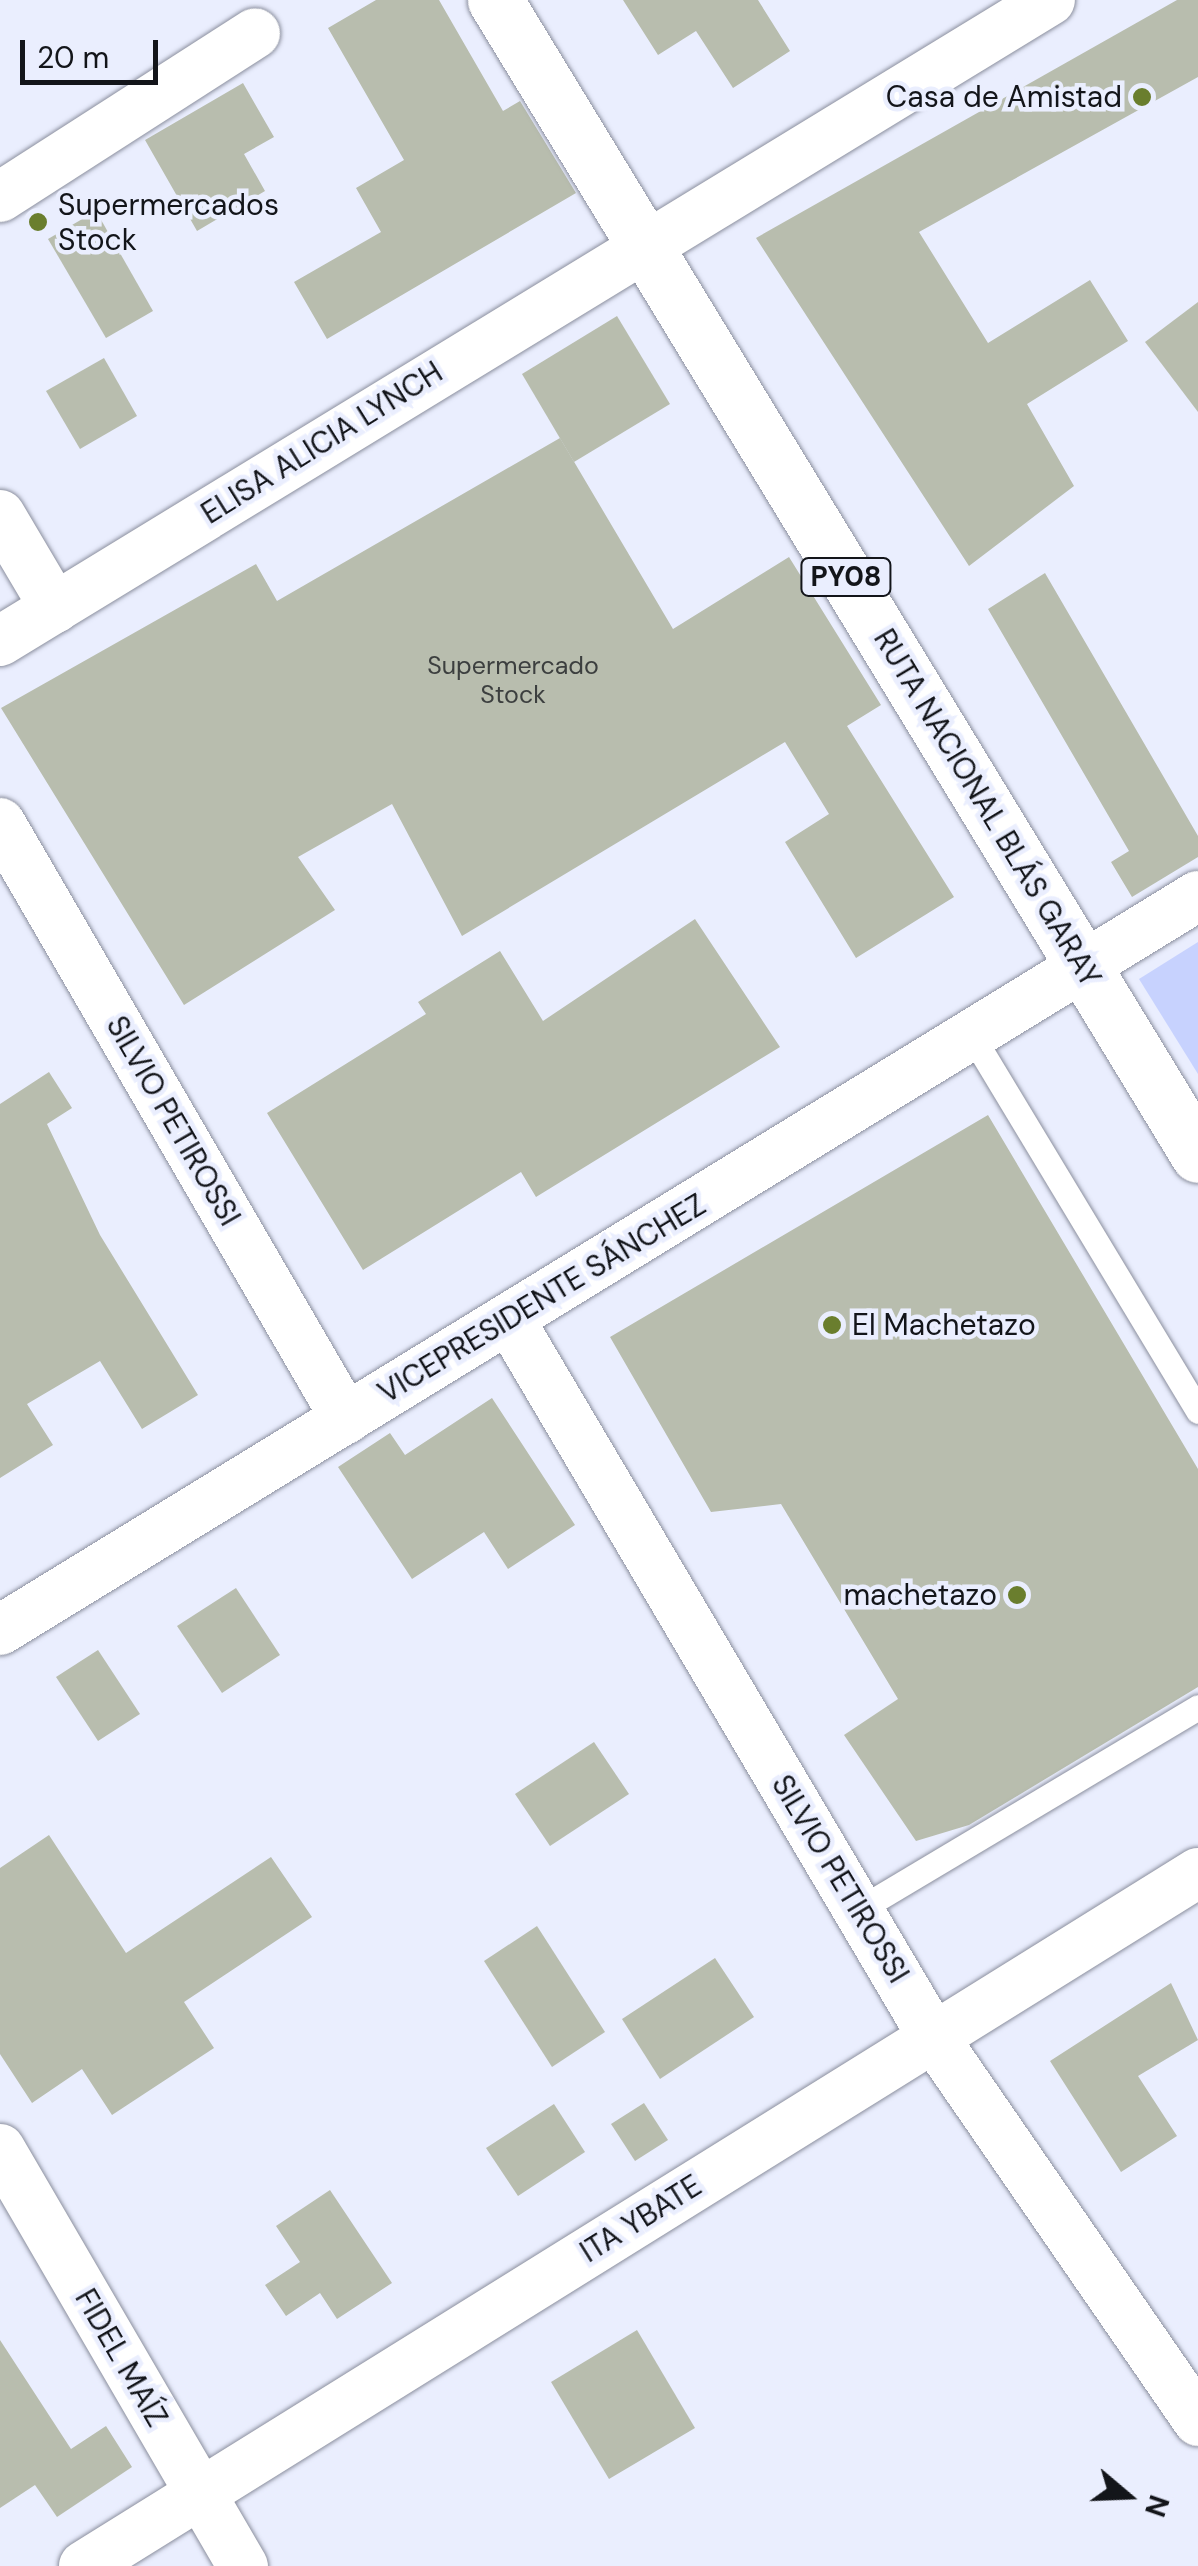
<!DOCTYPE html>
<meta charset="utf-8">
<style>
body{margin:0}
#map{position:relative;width:1198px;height:2566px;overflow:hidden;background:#eaeefe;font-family:"DM Sans",sans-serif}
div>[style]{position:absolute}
.green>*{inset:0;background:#c7d2fe}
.building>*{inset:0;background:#b8bdae}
.roads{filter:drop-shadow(0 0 2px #8b8f9e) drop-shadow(0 0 2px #8b8f9e)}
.lane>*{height:25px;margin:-12.5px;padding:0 12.5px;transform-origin:12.5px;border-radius:12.5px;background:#fff}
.street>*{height:50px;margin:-25px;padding:0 25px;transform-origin:25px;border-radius:25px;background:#fff}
.highway>*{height:55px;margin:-27.5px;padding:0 27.5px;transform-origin:27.5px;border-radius:27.5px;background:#fff}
.dots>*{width:28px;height:28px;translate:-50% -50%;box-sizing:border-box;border:5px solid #eaeefe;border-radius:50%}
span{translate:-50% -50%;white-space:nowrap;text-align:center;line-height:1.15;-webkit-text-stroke:9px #eaeefe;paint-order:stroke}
.number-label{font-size:25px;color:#3c3f3f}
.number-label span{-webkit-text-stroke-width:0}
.shield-label span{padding:2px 8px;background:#eaeefe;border:2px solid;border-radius:8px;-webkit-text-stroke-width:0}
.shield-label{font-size:28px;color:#13151a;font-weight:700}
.poi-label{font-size:30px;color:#13151a}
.right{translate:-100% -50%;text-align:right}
.left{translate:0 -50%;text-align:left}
.street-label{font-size:30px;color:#13151a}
.north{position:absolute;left:1078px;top:2446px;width:100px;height:100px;-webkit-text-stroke:8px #eaeefe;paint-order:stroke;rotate:109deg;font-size:28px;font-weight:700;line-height:40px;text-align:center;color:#13151a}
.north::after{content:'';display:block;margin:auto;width:35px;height:45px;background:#13151a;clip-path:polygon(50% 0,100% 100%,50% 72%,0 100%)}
.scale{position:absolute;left:20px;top:40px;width:138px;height:45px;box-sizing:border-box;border:5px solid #13151a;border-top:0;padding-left:12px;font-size:30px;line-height:35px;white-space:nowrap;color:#13151a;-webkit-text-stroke:8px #eaeefe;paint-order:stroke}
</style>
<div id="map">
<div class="green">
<div style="clip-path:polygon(1198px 942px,1198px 1074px,1139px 979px)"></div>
</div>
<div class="building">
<div style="clip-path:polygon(376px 0,439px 0,503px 111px,520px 101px,576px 193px,327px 339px,294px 282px,381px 232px,356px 188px,404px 160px,328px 28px)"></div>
<div style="clip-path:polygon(623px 0,758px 0,790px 51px,733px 88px,696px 31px,658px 55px)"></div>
<div style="clip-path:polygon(1177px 0,1198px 0,1198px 77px,919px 232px,988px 343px,1090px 280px,1128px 341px,1027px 404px,1074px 486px,969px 566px,756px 238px)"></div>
<div style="clip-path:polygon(243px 83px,274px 137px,244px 154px,265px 191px,197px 231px,145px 140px)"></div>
<div style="clip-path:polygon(96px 211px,153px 311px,106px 338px,48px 239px)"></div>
<div style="clip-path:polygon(1198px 302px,1198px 412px,1145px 342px)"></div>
<div style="clip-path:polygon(617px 316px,670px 404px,574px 462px,522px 374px)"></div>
<div style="clip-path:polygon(104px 358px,137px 416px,80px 449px,46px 391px)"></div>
<div style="clip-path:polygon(560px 438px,673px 629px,789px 557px,881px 705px,847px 726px,954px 897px,856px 958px,785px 842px,829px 814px,785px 742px,462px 936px,392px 804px,298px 857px,335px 910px,184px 1005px,1px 708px,256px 564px,277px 601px)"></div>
<div style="clip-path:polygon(1045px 573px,1198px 836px,1198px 857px,1132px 897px,1111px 862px,1129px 851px,988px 609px)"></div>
<div style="clip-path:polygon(695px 919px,780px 1047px,536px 1197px,521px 1172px,363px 1270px,267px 1113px,426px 1014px,418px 1002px,500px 951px,543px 1021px)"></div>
<div style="clip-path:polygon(49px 1072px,72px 1108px,47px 1124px,100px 1235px,198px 1395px,142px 1429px,100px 1361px,27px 1404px,53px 1445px,0 1478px,0 1104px)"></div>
<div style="clip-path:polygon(988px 1115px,1198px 1469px,1198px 1687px,969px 1825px,916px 1841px,844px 1735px,898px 1699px,781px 1504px,711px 1512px,610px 1337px)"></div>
<div style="clip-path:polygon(492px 1398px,575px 1525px,508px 1569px,484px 1532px,412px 1579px,338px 1467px,390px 1433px,405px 1455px)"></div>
<div style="clip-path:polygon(236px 1588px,280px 1655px,222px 1693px,177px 1626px)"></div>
<div style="clip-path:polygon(98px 1650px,140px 1714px,98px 1741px,56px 1677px)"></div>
<div style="clip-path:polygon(594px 1742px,629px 1794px,550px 1846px,515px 1794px)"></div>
<div style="clip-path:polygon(49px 1835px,126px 1953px,271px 1857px,312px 1917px,184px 2002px,214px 2048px,112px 2115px,82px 2069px,32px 2103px,0 2054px,0 1868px)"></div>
<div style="clip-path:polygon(537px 1926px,605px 2032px,552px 2067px,484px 1961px)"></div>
<div style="clip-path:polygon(715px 1958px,754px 2017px,660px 2079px,622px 2019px)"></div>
<div style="clip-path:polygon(1171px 1983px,1198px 2040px,1138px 2076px,1177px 2136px,1121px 2172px,1050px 2061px)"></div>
<div style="clip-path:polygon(644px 2103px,668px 2140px,635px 2161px,611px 2124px)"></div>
<div style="clip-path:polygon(554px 2104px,585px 2152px,518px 2196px,486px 2148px)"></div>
<div style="clip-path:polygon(330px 2190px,392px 2283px,337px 2319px,320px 2293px,286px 2316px,265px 2285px,300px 2262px,276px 2226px)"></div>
<div style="clip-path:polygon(637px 2330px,695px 2428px,609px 2479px,551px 2382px)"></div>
<div style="clip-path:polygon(0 2340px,71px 2449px,106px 2426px,132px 2467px,57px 2517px,35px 2485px,0 2508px)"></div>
</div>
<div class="roads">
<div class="lane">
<div style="left:972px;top:1036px;width:438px;rotate:58.9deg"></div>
<div style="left:858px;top:1910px;width:396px;rotate:-30.8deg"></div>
</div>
<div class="street">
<div style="left:0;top:197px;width:303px;rotate:-32.7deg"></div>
<div style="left:0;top:515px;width:108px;rotate:59.4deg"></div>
<div style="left:0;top:641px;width:1230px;rotate:-31.4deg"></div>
<div style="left:0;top:823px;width:689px;rotate:59.86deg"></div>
<div style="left:509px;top:1319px;width:832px;rotate:59.43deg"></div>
<div style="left:932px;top:2035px;width:469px;rotate:55.4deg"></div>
<div style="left:0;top:1630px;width:1405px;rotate:-31.5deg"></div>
<div style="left:0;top:2149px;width:483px;rotate:59.8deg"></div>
<div style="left:84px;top:2566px;width:1312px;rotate:-31.89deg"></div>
</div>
<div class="highway">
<div style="left:495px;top:0;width:1352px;rotate:58.67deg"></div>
</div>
</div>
<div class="dots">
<div style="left:1142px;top:97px;background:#6a7e2e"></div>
<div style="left:38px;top:222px;background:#6a7e2e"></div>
<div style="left:832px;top:1325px;background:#6a7e2e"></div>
<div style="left:1017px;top:1595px;background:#6a7e2e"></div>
</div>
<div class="number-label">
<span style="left:513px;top:681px">Supermercado<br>Stock</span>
</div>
<div class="shield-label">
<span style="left:846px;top:577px">PY08</span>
</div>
<div class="poi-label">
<span class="right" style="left:1122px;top:97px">Casa de Amistad</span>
<span class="left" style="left:58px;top:222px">Supermercados<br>Stock</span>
<span class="left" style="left:852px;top:1325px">El Machetazo</span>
<span class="right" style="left:997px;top:1595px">machetazo</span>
</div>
<div class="street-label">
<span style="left:322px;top:443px;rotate:-32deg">ELISA ALICIA LYNCH</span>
<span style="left:987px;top:808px;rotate:59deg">RUTA NACIONAL BLÁS GARAY</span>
<span style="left:173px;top:1121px;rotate:60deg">SILVIO PETIROSSI</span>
<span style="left:542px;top:1299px;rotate:-31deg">VICEPRESIDENTE SÁNCHEZ</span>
<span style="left:840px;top:1879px;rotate:59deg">SILVIO PETIROSSI</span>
<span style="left:641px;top:2219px;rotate:-32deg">ITA YBATE</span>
<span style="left:121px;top:2358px;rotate:60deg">FIDEL MAÍZ</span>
</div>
<div class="north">N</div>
<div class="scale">20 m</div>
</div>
